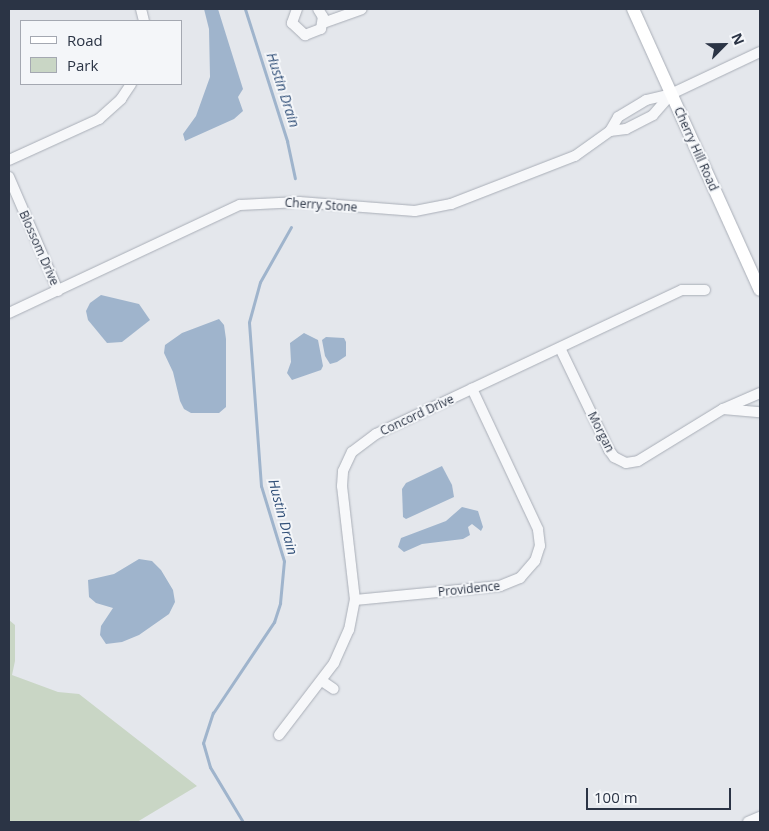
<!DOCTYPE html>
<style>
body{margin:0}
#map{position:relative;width:769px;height:831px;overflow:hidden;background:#e4e7ec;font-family:"Open Sans",sans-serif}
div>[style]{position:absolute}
.green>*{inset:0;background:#c9d6c5}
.water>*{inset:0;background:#9fb4cc}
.stream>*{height:3px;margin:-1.5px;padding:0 1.5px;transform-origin:1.5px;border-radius:1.5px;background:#9fb4cc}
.roads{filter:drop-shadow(0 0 1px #a9aeb7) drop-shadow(0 0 1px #a9aeb7)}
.minor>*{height:10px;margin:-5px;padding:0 5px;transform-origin:5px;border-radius:5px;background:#f7f8fa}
.major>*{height:12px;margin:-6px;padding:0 6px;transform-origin:6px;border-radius:6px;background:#fff}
span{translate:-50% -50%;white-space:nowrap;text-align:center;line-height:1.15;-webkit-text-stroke:4px #f4f6f9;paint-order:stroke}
.street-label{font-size:12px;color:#2b3445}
.water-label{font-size:14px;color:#34527a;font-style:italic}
.frame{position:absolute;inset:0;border:10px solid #2b3445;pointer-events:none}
.legend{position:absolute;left:20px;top:20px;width:162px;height:65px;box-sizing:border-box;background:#f4f6f9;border:1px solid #a4a8b1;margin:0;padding:6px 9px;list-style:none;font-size:15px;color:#2b3445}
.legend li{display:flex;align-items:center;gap:10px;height:25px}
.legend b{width:25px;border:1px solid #a4a8b1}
.north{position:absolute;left:699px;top:20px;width:50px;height:50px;-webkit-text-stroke:4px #f4f6f9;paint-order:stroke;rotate:67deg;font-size:14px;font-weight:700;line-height:20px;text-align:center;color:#2b3445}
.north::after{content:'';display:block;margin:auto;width:18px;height:22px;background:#2b3445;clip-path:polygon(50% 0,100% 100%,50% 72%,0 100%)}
.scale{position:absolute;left:586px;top:788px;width:145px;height:22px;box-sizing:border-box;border:2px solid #2b3445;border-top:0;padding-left:6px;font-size:15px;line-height:18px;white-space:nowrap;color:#2b3445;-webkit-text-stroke:4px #f4f6f9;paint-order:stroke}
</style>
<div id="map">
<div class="green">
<div style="clip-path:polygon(9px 620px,15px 625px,15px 661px,12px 675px,58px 692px,79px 694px,197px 786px,137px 822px,9px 822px)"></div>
</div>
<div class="water">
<div style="clip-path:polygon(204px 9px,218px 9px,243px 89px,238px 97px,243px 111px,234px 119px,185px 141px,183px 134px,196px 116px,210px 77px,209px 29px)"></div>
<div style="clip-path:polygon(101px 295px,139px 304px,150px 320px,122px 342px,107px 343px,88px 320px,86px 311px,90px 303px)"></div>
<div style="clip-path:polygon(219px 319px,224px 325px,226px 339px,226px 407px,219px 413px,191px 413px,184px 409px,180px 401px,173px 372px,164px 353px,165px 345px,182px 333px)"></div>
<div style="clip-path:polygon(304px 333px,318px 340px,323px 366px,321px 370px,292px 380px,287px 373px,291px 362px,290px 343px)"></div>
<div style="clip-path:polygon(326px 337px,344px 338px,346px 342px,346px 356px,337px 362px,330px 364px,325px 356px,322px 340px)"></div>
<div style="clip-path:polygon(442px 466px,452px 485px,454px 497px,406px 519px,403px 517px,402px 489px,406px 483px)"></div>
<div style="clip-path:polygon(462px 507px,478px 511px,483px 527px,481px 531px,472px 524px,468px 527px,470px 535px,463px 539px,422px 544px,404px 552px,398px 547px,401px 538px,446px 521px)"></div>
<div style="clip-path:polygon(139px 559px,152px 561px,161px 570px,173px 590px,175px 602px,169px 614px,139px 635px,122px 642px,106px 644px,100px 635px,101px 626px,113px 608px,96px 603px,89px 597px,88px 580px,114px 574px)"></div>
</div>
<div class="stream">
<div style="left:245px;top:9px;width:139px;rotate:72.3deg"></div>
<div style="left:287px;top:141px;width:38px;rotate:78deg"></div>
<div style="left:243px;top:822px;width:64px;rotate:-121deg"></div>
<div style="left:210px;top:767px;width:25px;rotate:-106deg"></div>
<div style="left:203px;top:743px;width:32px;rotate:-72deg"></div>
<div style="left:213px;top:713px;width:110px;rotate:-56.2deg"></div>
<div style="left:274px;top:622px;width:20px;rotate:-72deg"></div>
<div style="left:280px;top:603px;width:42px;rotate:-84.6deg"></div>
<div style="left:284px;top:561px;width:78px;rotate:-107deg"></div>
<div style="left:261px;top:486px;width:164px;rotate:-94.2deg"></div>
<div style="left:249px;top:322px;width:41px;rotate:-74.6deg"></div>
<div style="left:260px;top:282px;width:63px;rotate:-60.6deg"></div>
</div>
<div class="roads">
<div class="minor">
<div style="left:141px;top:9px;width:12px;rotate:76deg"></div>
<div style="left:297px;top:9px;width:15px;rotate:110deg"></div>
<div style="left:292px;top:23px;width:18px;rotate:43deg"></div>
<div style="left:305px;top:35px;width:17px;rotate:-21deg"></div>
<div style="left:321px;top:29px;width:12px;rotate:-81deg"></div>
<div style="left:323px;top:17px;width:9px;rotate:-122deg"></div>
<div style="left:323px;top:23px;width:41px;rotate:-19.7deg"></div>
<div style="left:610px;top:131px;width:16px;rotate:-7deg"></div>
<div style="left:626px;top:129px;width:30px;rotate:-27deg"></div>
<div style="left:653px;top:115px;width:28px;rotate:-49deg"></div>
<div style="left:9px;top:160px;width:99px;rotate:-24.5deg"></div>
<div style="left:99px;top:119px;width:30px;rotate:-42deg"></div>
<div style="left:121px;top:99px;width:18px;rotate:-56deg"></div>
<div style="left:9px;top:177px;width:124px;rotate:66.7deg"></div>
<div style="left:9px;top:313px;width:255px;rotate:-25.1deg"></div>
<div style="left:240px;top:205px;width:59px;rotate:-2.9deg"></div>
<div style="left:299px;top:202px;width:116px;rotate:4.4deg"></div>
<div style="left:415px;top:211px;width:37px;rotate:-11deg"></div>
<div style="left:451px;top:204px;width:133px;rotate:-21.2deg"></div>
<div style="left:575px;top:156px;width:43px;rotate:-35.5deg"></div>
<div style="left:610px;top:131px;width:16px;rotate:-60deg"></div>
<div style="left:618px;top:117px;width:33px;rotate:-31deg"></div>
<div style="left:646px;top:100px;width:26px;rotate:-13deg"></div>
<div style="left:671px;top:94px;width:98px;rotate:-25.3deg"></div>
<div style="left:560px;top:348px;width:113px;rotate:64.3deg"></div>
<div style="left:609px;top:450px;width:9px;rotate:54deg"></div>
<div style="left:614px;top:457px;width:13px;rotate:27deg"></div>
<div style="left:626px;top:463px;width:12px;rotate:-9deg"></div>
<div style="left:638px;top:461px;width:100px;rotate:-31.5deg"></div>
<div style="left:723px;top:409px;width:40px;rotate:-23.4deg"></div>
<div style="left:723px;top:409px;width:37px;rotate:5deg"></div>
<div style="left:355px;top:600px;width:146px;rotate:-5.5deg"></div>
<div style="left:500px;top:586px;width:22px;rotate:-22deg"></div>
<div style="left:520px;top:578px;width:23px;rotate:-49deg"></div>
<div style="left:535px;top:561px;width:16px;rotate:-72deg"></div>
<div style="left:540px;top:546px;width:17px;rotate:-97deg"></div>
<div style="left:538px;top:529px;width:155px;rotate:-115.2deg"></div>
<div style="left:322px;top:681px;width:14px;rotate:34deg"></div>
<div style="left:279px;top:735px;width:91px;rotate:-52.6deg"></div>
<div style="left:334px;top:663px;width:36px;rotate:-66deg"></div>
<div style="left:349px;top:630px;width:31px;rotate:-79deg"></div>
<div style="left:355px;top:600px;width:115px;rotate:-96.5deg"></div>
<div style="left:342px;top:486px;width:15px;rotate:-86deg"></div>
<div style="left:343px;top:471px;width:21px;rotate:-65deg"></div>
<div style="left:352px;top:452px;width:30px;rotate:-37deg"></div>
<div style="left:376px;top:434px;width:338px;rotate:-25.2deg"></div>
<div style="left:682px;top:290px;width:23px"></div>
<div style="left:748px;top:822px;width:13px;rotate:-23deg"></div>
</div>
<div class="major">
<div style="left:633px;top:9px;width:308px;rotate:65.7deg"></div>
</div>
</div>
<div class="street-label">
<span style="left:696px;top:149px;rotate:66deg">Cherry Hill Road</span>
<span style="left:321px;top:205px;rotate:4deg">Cherry Stone</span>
<span style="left:39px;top:248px;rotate:66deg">Blossom Drive</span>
<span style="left:417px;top:415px;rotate:-25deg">Concord Drive</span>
<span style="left:601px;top:432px;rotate:63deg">Morgan</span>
<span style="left:469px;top:589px;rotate:-6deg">Providence</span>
</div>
<div class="water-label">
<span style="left:283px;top:90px;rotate:72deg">Hustin Drain</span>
<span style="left:283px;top:517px;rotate:75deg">Hustin Drain</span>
</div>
<div class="frame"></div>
<ul class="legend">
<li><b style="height:6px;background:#fff"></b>Road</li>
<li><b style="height:14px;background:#c9d6c5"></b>Park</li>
</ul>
<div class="north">N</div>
<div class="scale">100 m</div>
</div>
